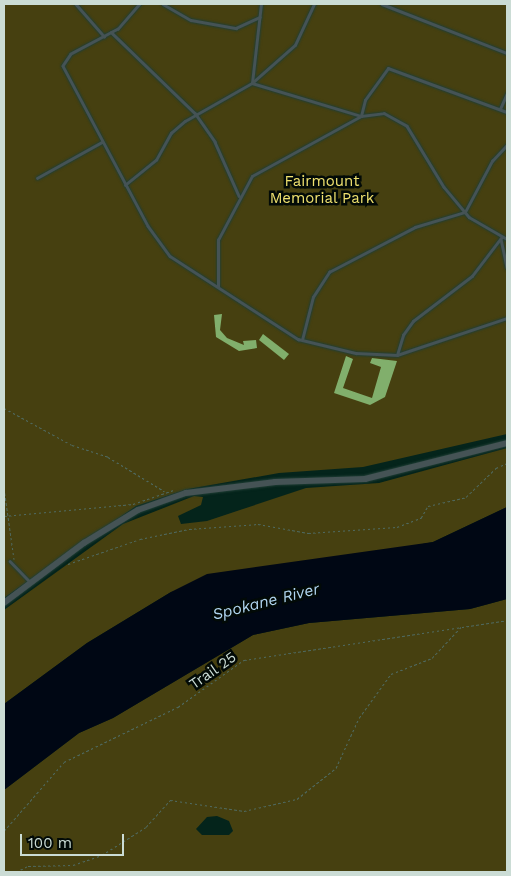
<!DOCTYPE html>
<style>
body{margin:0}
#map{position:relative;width:511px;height:876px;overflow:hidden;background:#04241b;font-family:"Work Sans",sans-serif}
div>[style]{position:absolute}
.green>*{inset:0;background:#464010}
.water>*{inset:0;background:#000714}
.building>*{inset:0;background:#81af6c}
.path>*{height:1px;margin-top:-0.5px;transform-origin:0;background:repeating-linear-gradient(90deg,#4f6a61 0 2.5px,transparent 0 5px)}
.roads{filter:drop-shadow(0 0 1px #203e35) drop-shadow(0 0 1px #203e35)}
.service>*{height:2.5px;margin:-1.25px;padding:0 1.25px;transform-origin:1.25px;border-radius:1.25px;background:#455355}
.minor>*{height:5.5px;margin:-2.75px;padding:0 2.75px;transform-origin:2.75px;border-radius:2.75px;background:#455355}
span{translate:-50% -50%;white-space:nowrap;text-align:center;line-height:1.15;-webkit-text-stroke:5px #020a07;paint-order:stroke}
.park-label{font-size:15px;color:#efe16f}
.street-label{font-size:15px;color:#cbdcd5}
.water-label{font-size:16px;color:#b1d6f1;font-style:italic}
.frame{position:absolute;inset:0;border:5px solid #cbdcd5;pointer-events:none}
.scale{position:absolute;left:20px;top:834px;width:104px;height:22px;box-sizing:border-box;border:2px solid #cbdcd5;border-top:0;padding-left:6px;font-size:15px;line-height:18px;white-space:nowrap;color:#cbdcd5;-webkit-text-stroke:4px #020a07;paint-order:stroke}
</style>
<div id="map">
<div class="green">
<div style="clip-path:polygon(4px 4px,507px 4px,507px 434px,363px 467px,279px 473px,188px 489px,136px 506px,4px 598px)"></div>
<div style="clip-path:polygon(507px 448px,507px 507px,433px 542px,171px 592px,87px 643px,4px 704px,4px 610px,123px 524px,194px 496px,203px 497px,201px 505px,178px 516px,181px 524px,207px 521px,306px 488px,379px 483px)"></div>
<div style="clip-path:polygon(evenodd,507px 599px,507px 872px,4px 872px,4px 790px,79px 733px,113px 718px,253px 635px,309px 623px,470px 609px,507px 599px,217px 816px,229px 821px,233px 831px,229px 835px,202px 835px,196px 829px,207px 817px,217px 816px)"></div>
</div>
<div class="water">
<div style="clip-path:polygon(507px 507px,507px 599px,470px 609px,309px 623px,253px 635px,113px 718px,79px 733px,4px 790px,4px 704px,87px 643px,171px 592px,207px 574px,433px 542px)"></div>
</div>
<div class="building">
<div style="clip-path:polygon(222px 314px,220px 330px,227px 338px,244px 345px,243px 341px,256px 340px,257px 348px,239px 351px,216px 337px,214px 315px)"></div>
<div style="clip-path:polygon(263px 334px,289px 354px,284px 360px,259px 340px)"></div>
<div style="clip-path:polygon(346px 356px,353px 359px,343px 388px,372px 398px,381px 367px,370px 363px,372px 358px,397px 361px,385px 397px,370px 405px,334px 393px)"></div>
</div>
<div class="path">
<div style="left:4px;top:408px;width:77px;rotate:28.6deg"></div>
<div style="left:72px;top:445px;width:38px;rotate:18deg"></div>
<div style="left:108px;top:457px;width:66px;rotate:31.3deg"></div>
<div style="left:4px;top:488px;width:72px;rotate:82deg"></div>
<div style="left:4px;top:516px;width:130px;rotate:-5.3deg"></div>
<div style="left:133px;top:504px;width:43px;rotate:-18.9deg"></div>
<div style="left:68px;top:564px;width:76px;rotate:-19.1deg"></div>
<div style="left:140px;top:539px;width:50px;rotate:-11.5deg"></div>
<div style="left:189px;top:529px;width:69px;rotate:-4.1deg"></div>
<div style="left:258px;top:524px;width:51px;rotate:10.2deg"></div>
<div style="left:308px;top:533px;width:89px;rotate:-3.9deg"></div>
<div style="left:397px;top:527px;width:26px;rotate:-21deg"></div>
<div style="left:421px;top:518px;width:14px;rotate:-60deg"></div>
<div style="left:428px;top:506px;width:39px;rotate:-13deg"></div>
<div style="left:466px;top:497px;width:42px;rotate:-44deg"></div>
<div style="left:496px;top:468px;width:12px;rotate:-24deg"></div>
<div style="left:4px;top:831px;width:91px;rotate:-49deg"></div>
<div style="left:64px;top:762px;width:127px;rotate:-25.8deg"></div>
<div style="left:178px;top:707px;width:81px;rotate:-35.5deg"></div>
<div style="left:244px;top:660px;width:266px;rotate:-8.6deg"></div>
<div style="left:16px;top:872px;width:13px;rotate:-27deg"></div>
<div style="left:28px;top:866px;width:45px;rotate:-1.3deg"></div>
<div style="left:73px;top:865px;width:31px;rotate:-19deg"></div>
<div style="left:102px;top:855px;width:52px;rotate:-32.5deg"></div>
<div style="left:146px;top:827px;width:36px;rotate:-48deg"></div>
<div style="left:170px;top:800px;width:75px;rotate:8.5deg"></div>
<div style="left:244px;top:811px;width:54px;rotate:-12.8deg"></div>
<div style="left:297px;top:799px;width:50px;rotate:-38.5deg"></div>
<div style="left:336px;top:768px;width:55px;rotate:-65.3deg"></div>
<div style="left:359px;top:718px;width:54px;rotate:-54deg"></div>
<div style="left:391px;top:674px;width:44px;rotate:-21.3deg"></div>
<div style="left:432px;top:658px;width:45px;rotate:-46.8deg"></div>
</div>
<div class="roads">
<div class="service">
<div style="left:76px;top:4px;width:43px;rotate:48.8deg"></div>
<div style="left:140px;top:4px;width:33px;rotate:131deg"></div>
<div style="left:118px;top:29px;width:53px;rotate:152deg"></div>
<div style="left:71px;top:54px;width:14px;rotate:124deg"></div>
<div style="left:63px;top:66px;width:181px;rotate:62deg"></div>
<div style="left:148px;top:226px;width:37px;rotate:54deg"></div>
<div style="left:170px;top:256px;width:153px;rotate:33deg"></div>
<div style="left:298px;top:339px;width:60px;rotate:13.6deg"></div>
<div style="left:356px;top:353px;width:41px;rotate:2.8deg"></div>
<div style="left:397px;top:355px;width:116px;rotate:-18.6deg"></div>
<div style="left:163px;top:4px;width:32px;rotate:30deg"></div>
<div style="left:191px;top:20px;width:46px;rotate:10.1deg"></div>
<div style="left:236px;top:28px;width:26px;rotate:-25deg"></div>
<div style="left:382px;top:4px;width:134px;rotate:21.4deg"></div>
<div style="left:111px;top:32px;width:117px;rotate:44deg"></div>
<div style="left:195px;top:113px;width:35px;rotate:55deg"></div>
<div style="left:215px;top:142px;width:59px;rotate:66deg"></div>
<div style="left:252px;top:83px;width:57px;rotate:-41.5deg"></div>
<div style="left:295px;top:45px;width:45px;rotate:-65.1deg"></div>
<div style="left:252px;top:83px;width:80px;rotate:-83.5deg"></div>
<div style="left:500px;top:109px;width:17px;rotate:-66deg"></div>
<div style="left:37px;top:178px;width:74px;rotate:-29deg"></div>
<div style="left:125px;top:185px;width:40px;rotate:-39deg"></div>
<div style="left:156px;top:160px;width:31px;rotate:-61deg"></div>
<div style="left:171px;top:133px;width:18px;rotate:-41deg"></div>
<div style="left:185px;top:121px;width:77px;rotate:-29.6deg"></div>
<div style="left:252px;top:83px;width:114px;rotate:16.8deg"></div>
<div style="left:361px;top:116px;width:16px;rotate:-76deg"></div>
<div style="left:365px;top:100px;width:39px;rotate:-54deg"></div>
<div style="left:388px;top:68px;width:127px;rotate:20.3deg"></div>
<div style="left:501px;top:239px;width:29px;rotate:78deg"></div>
<div style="left:218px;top:287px;width:47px;rotate:-90deg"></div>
<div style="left:218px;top:240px;width:72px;rotate:-62deg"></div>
<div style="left:252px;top:176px;width:124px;rotate:-28.8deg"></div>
<div style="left:361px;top:116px;width:23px;rotate:-7deg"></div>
<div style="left:384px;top:113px;width:26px;rotate:29deg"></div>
<div style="left:407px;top:126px;width:71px;rotate:58.8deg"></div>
<div style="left:444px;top:187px;width:39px;rotate:50deg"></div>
<div style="left:469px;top:217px;width:44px;rotate:30.1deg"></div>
<div style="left:302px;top:340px;width:44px;rotate:-75.7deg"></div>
<div style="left:313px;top:297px;width:30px;rotate:-57deg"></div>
<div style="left:329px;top:272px;width:97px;rotate:-27.6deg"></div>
<div style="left:415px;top:227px;width:52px;rotate:-16.7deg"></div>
<div style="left:465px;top:212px;width:58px;rotate:-62.1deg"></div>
<div style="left:492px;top:161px;width:22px;rotate:-47deg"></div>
<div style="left:397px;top:355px;width:21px;rotate:-73deg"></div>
<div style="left:403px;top:335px;width:17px;rotate:-54deg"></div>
<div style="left:413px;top:321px;width:74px;rotate:-37.3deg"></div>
<div style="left:472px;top:276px;width:48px;rotate:-52.7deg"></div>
<div style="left:10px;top:561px;width:28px;rotate:46deg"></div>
</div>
<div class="minor">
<div style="left:4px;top:603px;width:100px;rotate:-36.9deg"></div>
<div style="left:84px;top:543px;width:63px;rotate:-31.4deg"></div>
<div style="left:138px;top:510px;width:51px;rotate:-19.5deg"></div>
<div style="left:186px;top:493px;width:90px;rotate:-7deg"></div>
<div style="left:275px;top:482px;width:90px;rotate:-1.9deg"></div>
<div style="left:365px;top:479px;width:146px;rotate:-14.2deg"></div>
</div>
</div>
<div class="park-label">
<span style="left:322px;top:190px">Fairmount<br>Memorial Park</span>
</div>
<div class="street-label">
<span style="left:213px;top:671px;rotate:-35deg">Trail 25</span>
</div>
<div class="water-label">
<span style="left:266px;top:602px;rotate:-14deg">Spokane River</span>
</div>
<div class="frame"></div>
<div class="scale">100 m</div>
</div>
